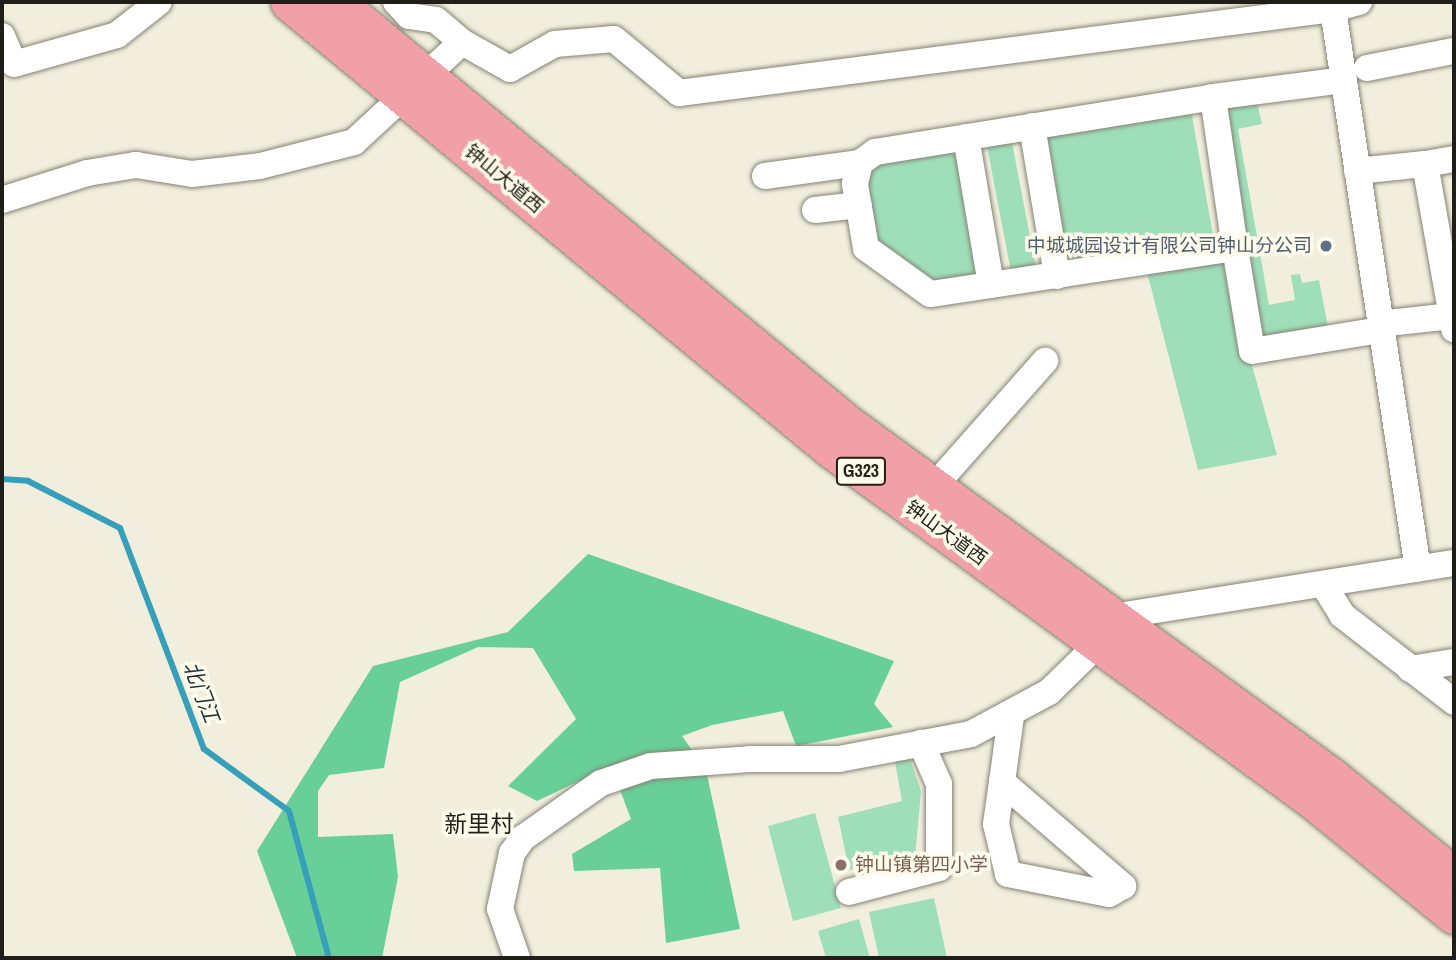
<!DOCTYPE html>
<meta charset="utf-8">
<style>
body{margin:0}
#map{position:relative;width:1456px;height:960px;overflow:hidden;background:#f1eedd;font-family:"Archivo Narrow","Noto Sans SC",sans-serif}
div>[style]{position:absolute}
.green>*{inset:0;background:#9edfb9}
.forest>*{inset:0;background:#68cf98}
.stream>*{height:6px;margin:-3px;padding:0 3px;transform-origin:3px;border-radius:3px;background:#369fba}
.roads{filter:drop-shadow(0 0 2px #868273) drop-shadow(0 0 2px #868273)}
.minor>*{height:26px;margin:-13px;padding:0 13px;transform-origin:13px;border-radius:13px;background:#fff}
.highway>*{height:37px;margin:-18.5px;padding:0 18.5px;transform-origin:18.5px;border-radius:18.5px;background:#f2a0a7}
.dots>*{width:19px;height:19px;translate:-50% -50%;box-sizing:border-box;border:4px solid #fffbea;border-radius:50%}
span{translate:-50% -50%;white-space:nowrap;text-align:center;line-height:1.15;-webkit-text-stroke:7px #fffbea;paint-order:stroke}
.shield-label span{padding:2px 5px;background:#fffbea;border:2px solid;border-radius:5px;-webkit-text-stroke-width:0}
.shield-label{font-size:18px;color:#1f1e18;font-weight:700}
.street-label{font-size:19px;color:#1f1e18}
.service-label{font-size:19px;color:#4e5e75}
.right{translate:-100% -50%;text-align:right}
.education-label{font-size:19px;color:#785e54}
.left{translate:0 -50%;text-align:left}
.water-label{font-size:21px;color:#193037;font-style:italic}
.quarter-label{font-size:23px;color:#1f1e18}
.frame{position:absolute;inset:0;border:4px solid #1f1e18;pointer-events:none}
</style>
<div id="map">
<div class="green">
<div style="clip-path:polygon(1257px 102px,1262px 124px,1238px 129px,1269px 305px,1295px 300px,1291px 275px,1300px 274px,1302px 283px,1319px 280px,1328px 327px,1259px 341px,1224px 113px,1236px 103px)"></div>
<div style="clip-path:polygon(1191px 110px,1214px 241px,1063px 264px,1046px 138px,1058px 131px)"></div>
<div style="clip-path:polygon(1011px 137px,1036px 268px,1011px 272px,986px 141px)"></div>
<div style="clip-path:polygon(942px 148px,959px 158px,980px 281px,929px 288px,871px 246px,863px 178px,873px 159px)"></div>
<div style="clip-path:polygon(1232px 256px,1248px 351px,1277px 455px,1198px 470px,1147px 272px)"></div>
<div style="clip-path:polygon(894px 756px,910px 759px,921px 791px,915px 858px,849px 870px,838px 817px,902px 801px)"></div>
<div style="clip-path:polygon(815px 813px,841px 908px,793px 921px,768px 826px)"></div>
<div style="clip-path:polygon(934px 898px,947px 958px,879px 958px,869px 912px)"></div>
<div style="clip-path:polygon(859px 919px,870px 958px,826px 958px,818px 931px)"></div>
</div>
<div class="forest">
<div style="clip-path:polygon(588px 554px,894px 661px,874px 704px,893px 727px,796px 746px,783px 711px,712px 725px,682px 736px,706px 770px,740px 929px,666px 943px,660px 868px,574px 871px,572px 854px,631px 819px,611px 766px,537px 801px,508px 786px,576px 719px,533px 648px,478px 647px,400px 682px,384px 768px,329px 775px,318px 791px,318px 837px,393px 834px,398px 877px,382px 958px,297px 958px,257px 851px,373px 666px,508px 632px)"></div>
</div>
<div class="stream">
<div style="left:2px;top:479px;width:26px;rotate:4deg"></div>
<div style="left:28px;top:481px;width:103px;rotate:27.1deg"></div>
<div style="left:120px;top:528px;width:236px;rotate:69.2deg"></div>
<div style="left:204px;top:749px;width:105px;rotate:36.1deg"></div>
<div style="left:289px;top:811px;width:152px;rotate:74.8deg"></div>
</div>
<div class="roads">
<div class="minor">
<div style="left:396px;top:2px;width:19px;rotate:47deg"></div>
<div style="left:409px;top:16px;width:27px;rotate:8deg"></div>
<div style="left:436px;top:20px;width:34px;rotate:40deg"></div>
<div style="left:1333px;top:9px;width:566px;rotate:81.37deg"></div>
<div style="left:2px;top:36px;width:30px;rotate:67deg"></div>
<div style="left:14px;top:64px;width:107px;rotate:-15.7deg"></div>
<div style="left:117px;top:35px;width:53px;rotate:-38.2deg"></div>
<div style="left:1367px;top:68px;width:89px;rotate:-11.1deg"></div>
<div style="left:1213px;top:97px;width:153px;rotate:81.7deg"></div>
<div style="left:1235px;top:248px;width:308px;rotate:171.4deg"></div>
<div style="left:930px;top:294px;width:79px;rotate:-144.3deg"></div>
<div style="left:866px;top:248px;width:65px;rotate:-99.8deg"></div>
<div style="left:855px;top:184px;width:22px;rotate:-77deg"></div>
<div style="left:860px;top:163px;width:19px;rotate:-36deg"></div>
<div style="left:875px;top:152px;width:342px;rotate:-9.2deg"></div>
<div style="left:1213px;top:97px;width:132px;rotate:-7.4deg"></div>
<div style="left:1032px;top:126px;width:152px;rotate:80.5deg"></div>
<div style="left:966px;top:137px;width:150px;rotate:80.4deg"></div>
<div style="left:1454px;top:159px;width:29px;rotate:170deg"></div>
<div style="left:1425px;top:164px;width:168px;rotate:80deg"></div>
<div style="left:1357px;top:171px;width:68px;rotate:-5.9deg"></div>
<div style="left:765px;top:176px;width:96px;rotate:-7.8deg"></div>
<div style="left:2px;top:200px;width:89px;rotate:-17.6deg"></div>
<div style="left:87px;top:173px;width:50px;rotate:-9.3deg"></div>
<div style="left:136px;top:165px;width:57px;rotate:9.1deg"></div>
<div style="left:192px;top:174px;width:68px;rotate:-6.7deg"></div>
<div style="left:260px;top:166px;width:97px;rotate:-14.3deg"></div>
<div style="left:354px;top:142px;width:147px;rotate:-42.8deg"></div>
<div style="left:462px;top:42px;width:55px;rotate:29.4deg"></div>
<div style="left:510px;top:69px;width:51px;rotate:-29.1deg"></div>
<div style="left:555px;top:44px;width:59px;rotate:-4.8deg"></div>
<div style="left:614px;top:39px;width:85px;rotate:39.7deg"></div>
<div style="left:679px;top:93px;width:659px;rotate:-7.32deg"></div>
<div style="left:1333px;top:9px;width:27px;rotate:-15deg"></div>
<div style="left:815px;top:210px;width:44px;rotate:-6.5deg"></div>
<div style="left:1235px;top:248px;width:104px;rotate:80.6deg"></div>
<div style="left:1252px;top:351px;width:130px;rotate:-9.3deg"></div>
<div style="left:1379px;top:324px;width:73px;rotate:-6.3deg"></div>
<div style="left:922px;top:500px;width:186px;rotate:-48.5deg"></div>
<div style="left:1323px;top:584px;width:36px;rotate:58deg"></div>
<div style="left:1342px;top:615px;width:142px;rotate:37.8deg"></div>
<div style="left:1410px;top:669px;width:45px;rotate:-9deg"></div>
<div style="left:1002px;top:782px;width:160px;rotate:40.7deg"></div>
<div style="left:1123px;top:886px;width:16px;rotate:150deg"></div>
<div style="left:1109px;top:894px;width:103px;rotate:-168.8deg"></div>
<div style="left:1008px;top:874px;width:51px;rotate:-103.5deg"></div>
<div style="left:996px;top:824px;width:42px;rotate:-81.9deg"></div>
<div style="left:1002px;top:782px;width:67px;rotate:-82.2deg"></div>
<div style="left:849px;top:892px;width:93px;rotate:-14.9deg"></div>
<div style="left:939px;top:868px;width:84px;rotate:-90deg"></div>
<div style="left:939px;top:784px;width:45px;rotate:-113.7deg"></div>
<div style="left:517px;top:958px;width:52px;rotate:-109.1deg"></div>
<div style="left:500px;top:909px;width:57px;rotate:-77.9deg"></div>
<div style="left:512px;top:853px;width:19px;rotate:-54deg"></div>
<div style="left:523px;top:838px;width:95px;rotate:-35.2deg"></div>
<div style="left:601px;top:783px;width:53px;rotate:-18.8deg"></div>
<div style="left:651px;top:766px;width:99px;rotate:-4deg"></div>
<div style="left:750px;top:759px;width:89px"></div>
<div style="left:839px;top:759px;width:134px;rotate:-10.7deg"></div>
<div style="left:971px;top:734px;width:89px;rotate:-28.3deg"></div>
<div style="left:1049px;top:692px;width:69px;rotate:-44.4deg"></div>
<div style="left:1098px;top:644px;width:30px;rotate:-63deg"></div>
<div style="left:1112px;top:617px;width:346px;rotate:-9deg"></div>
</div>
<div class="highway">
<div style="left:289px;top:2px;width:703px;rotate:39.51deg"></div>
<div style="left:831px;top:449px;width:598px;rotate:36.08deg"></div>
<div style="left:1314px;top:801px;width:181px;rotate:39.2deg"></div>
<div style="left:336px;top:2px;width:665px;rotate:39.51deg"></div>
<div style="left:849px;top:425px;width:598px;rotate:36.08deg"></div>
<div style="left:1332px;top:777px;width:157px;rotate:39.1deg"></div>
</div>
</div>
<div class="dots">
<div style="left:1326px;top:246px;background:#5c6f8a"></div>
<div style="left:841px;top:865px;background:#8d6e63"></div>
</div>
<div class="shield-label">
<span style="left:861px;top:471px">G323</span>
</div>
<div class="street-label">
<span style="left:504px;top:179px;rotate:40deg">钟山大道西</span>
<span style="left:946px;top:533px;rotate:36deg">钟山大道西</span>
</div>
<div class="service-label">
<span class="right" style="left:1312px;top:246px">中城城园设计有限公司钟山分公司</span>
</div>
<div class="education-label">
<span class="left" style="left:855px;top:865px">钟山镇第四小学</span>
</div>
<div class="water-label">
<span style="left:201px;top:692px;rotate:69deg">北门江</span>
</div>
<div class="quarter-label">
<span style="left:479px;top:824px">新里村</span>
</div>
<div class="frame"></div>
</div>
